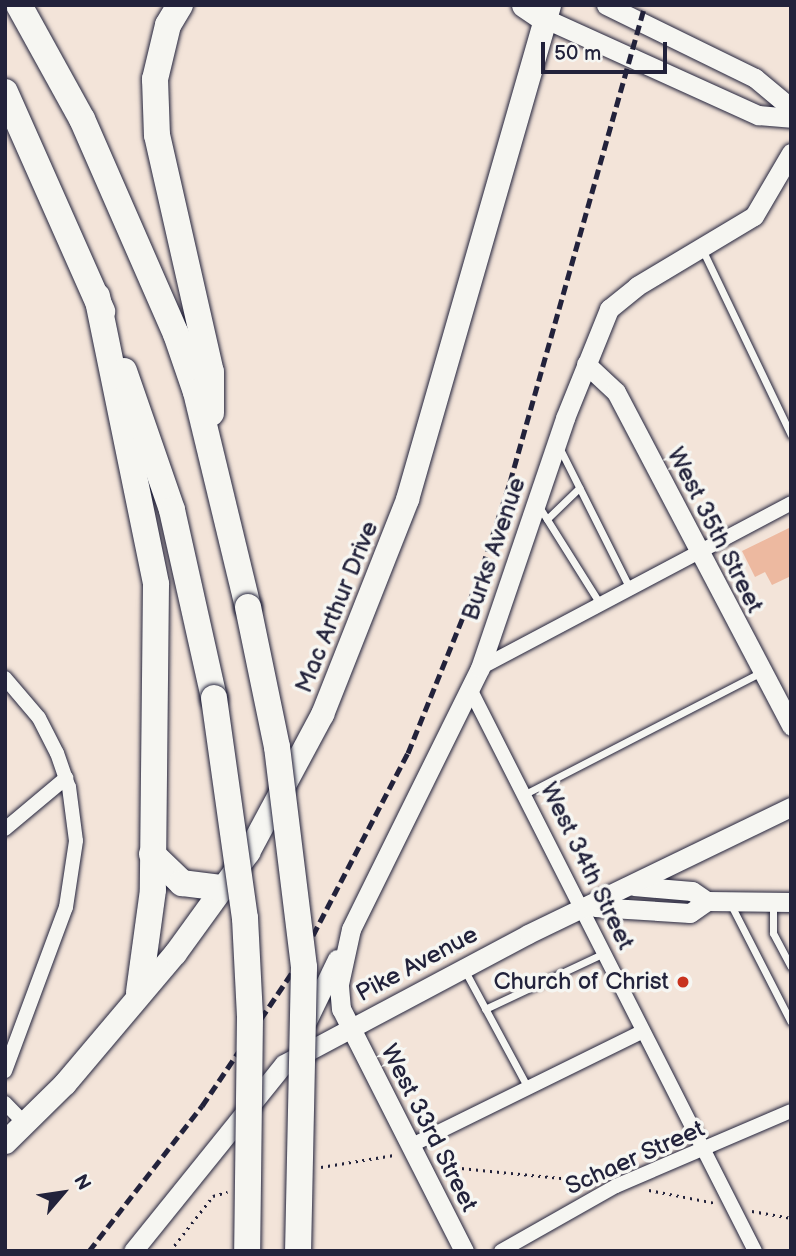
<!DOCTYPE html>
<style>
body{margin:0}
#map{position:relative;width:796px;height:1256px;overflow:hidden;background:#f3e4d9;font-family:"Balsamiq Sans",sans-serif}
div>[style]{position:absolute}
.building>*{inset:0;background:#edb9a0}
.path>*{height:2.5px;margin-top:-1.25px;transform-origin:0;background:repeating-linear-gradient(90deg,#22223b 0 2px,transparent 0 7px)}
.roads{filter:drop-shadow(0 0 2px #22223b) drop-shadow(0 0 2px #22223b)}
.lane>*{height:7px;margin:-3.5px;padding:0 3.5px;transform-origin:3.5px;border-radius:3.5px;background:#f6f6f2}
.street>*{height:14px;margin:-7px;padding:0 7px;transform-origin:7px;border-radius:7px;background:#f6f6f2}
.secondary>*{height:19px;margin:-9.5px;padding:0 9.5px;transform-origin:9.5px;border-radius:9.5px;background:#f6f6f2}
.primary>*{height:23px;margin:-11.5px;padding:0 11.5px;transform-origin:11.5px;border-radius:11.5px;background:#f6f6f2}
.highway>*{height:26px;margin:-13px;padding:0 13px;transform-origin:13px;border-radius:13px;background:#f6f6f2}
.rail>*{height:5px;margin-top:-2.5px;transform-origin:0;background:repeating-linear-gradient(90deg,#22223b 0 10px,transparent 0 15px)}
.bridges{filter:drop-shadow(0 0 2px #22223b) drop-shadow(0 0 2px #22223b)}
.highway-bridge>*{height:26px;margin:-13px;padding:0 13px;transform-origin:13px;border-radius:13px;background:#f6f6f2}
.dots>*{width:19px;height:19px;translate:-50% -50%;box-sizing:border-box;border:4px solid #f6f6f2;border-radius:50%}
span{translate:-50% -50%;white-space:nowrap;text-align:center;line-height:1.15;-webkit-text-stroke:7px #f6f6f2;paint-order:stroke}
.street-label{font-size:24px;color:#22223b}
.poi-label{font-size:24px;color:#22223b}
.right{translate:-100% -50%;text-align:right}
.frame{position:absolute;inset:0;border:7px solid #22223b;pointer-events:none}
.north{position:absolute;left:28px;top:1158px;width:70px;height:70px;-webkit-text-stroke:5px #f6f6f2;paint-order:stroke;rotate:61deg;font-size:19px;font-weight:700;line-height:28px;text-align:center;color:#22223b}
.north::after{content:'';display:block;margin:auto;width:24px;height:32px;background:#22223b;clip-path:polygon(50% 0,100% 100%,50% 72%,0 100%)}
.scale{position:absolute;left:541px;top:42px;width:126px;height:32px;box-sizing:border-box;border:4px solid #22223b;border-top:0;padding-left:9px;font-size:21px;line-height:24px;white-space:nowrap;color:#22223b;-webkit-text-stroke:5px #f6f6f2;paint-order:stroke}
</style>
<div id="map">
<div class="building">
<div style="clip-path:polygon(791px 527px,791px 576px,772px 585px,765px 572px,755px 577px,742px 551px)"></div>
</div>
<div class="path">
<div style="left:441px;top:1166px;width:151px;rotate:5.7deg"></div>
<div style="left:321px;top:1167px;width:74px;rotate:-9.3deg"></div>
<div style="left:649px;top:1190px;width:67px;rotate:11.1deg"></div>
<div style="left:752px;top:1211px;width:40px;rotate:10deg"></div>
<div style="left:170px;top:1251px;width:70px;rotate:-52deg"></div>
<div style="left:213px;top:1196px;width:15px;rotate:-16deg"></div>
</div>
<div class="roads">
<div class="lane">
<div style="left:702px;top:249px;width:206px;rotate:64.4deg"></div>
<div style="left:559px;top:447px;width:159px;rotate:63.4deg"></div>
<div style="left:538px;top:505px;width:117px;rotate:57.9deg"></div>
<div style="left:547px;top:519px;width:45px;rotate:-44.1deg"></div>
<div style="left:527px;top:793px;width:263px;rotate:-27.3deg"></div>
<div style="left:773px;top:903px;width:30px;rotate:90deg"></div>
<div style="left:773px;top:933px;width:38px;rotate:62deg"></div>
<div style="left:731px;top:905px;width:131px;rotate:62.9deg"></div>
<div style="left:465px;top:971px;width:133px;rotate:61.7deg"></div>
<div style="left:485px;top:1009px;width:132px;rotate:-25.2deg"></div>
</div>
<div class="street">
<div style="left:480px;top:668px;width:352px;rotate:-27.9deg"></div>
<div style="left:5px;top:678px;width:52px;rotate:49.6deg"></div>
<div style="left:39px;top:718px;width:39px;rotate:63deg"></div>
<div style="left:57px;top:753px;width:36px;rotate:71deg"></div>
<div style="left:69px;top:787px;width:54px;rotate:82.6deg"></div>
<div style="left:76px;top:841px;width:67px;rotate:98.6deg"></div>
<div style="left:66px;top:907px;width:175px;rotate:110.4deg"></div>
<div style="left:470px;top:689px;width:630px;rotate:63.11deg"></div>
<div style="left:5px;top:829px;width:80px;rotate:-39.9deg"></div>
<div style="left:5px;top:1103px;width:28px;rotate:46deg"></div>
<div style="left:410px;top:1146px;width:258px;rotate:-26.2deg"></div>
<div style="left:501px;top:1251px;width:132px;rotate:-29.5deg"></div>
<div style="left:616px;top:1186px;width:190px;rotate:-23.2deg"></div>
</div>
<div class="secondary">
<div style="left:606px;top:5px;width:166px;rotate:26.1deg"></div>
<div style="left:755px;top:78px;width:47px;rotate:39.8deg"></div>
<div style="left:546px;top:19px;width:233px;rotate:24.4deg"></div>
<div style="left:758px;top:115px;width:33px;rotate:5deg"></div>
<div style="left:586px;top:364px;width:41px;rotate:43deg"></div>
<div style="left:616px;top:392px;width:377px;rotate:62.3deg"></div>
<div style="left:634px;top:886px;width:58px;rotate:4.9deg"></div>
<div style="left:692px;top:891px;width:18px;rotate:34deg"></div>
<div style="left:707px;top:901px;width:84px;rotate:0.7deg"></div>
<div style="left:595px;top:907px;width:95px;rotate:3.6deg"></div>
<div style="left:690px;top:913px;width:21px;rotate:-35deg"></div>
<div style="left:306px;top:1023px;width:71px;rotate:-64.2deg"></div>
<div style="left:133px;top:1251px;width:240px;rotate:-51.1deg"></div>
<div style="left:284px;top:1064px;width:276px;rotate:-28deg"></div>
<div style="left:528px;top:934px;width:292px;rotate:-25.8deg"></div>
<div style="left:464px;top:1251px;width:271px;rotate:-116.9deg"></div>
<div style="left:341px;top:1009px;width:25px;rotate:-95deg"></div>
<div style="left:339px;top:984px;width:56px;rotate:-77.7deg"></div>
<div style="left:351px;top:929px;width:291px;rotate:-63.7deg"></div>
<div style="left:480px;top:668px;width:264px;rotate:-71.2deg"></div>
<div style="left:565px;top:418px;width:118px;rotate:-68deg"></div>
<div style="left:609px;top:309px;width:36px;rotate:-39deg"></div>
<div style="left:637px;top:286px;width:136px;rotate:-30.9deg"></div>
<div style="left:754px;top:216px;width:73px;rotate:-59.6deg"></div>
</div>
<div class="primary">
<div style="left:5px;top:1142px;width:84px;rotate:-44.5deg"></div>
<div style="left:65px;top:1083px;width:170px;rotate:-49.8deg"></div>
<div style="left:175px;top:953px;width:125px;rotate:-54.1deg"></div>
<div style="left:248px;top:852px;width:157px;rotate:-61.8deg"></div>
<div style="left:322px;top:714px;width:231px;rotate:-68.4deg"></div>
<div style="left:407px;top:499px;width:514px;rotate:-73.96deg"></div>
</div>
<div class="highway">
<div style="left:19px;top:5px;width:130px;rotate:61.1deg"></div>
<div style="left:82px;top:119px;width:235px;rotate:66.4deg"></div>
<div style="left:176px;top:334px;width:61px;rotate:71deg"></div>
<div style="left:196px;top:392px;width:221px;rotate:76.4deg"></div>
<div style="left:180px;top:5px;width:23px;rotate:121deg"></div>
<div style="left:168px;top:25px;width:56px;rotate:103.5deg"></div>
<div style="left:155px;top:79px;width:56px;rotate:88deg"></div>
<div style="left:157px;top:135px;width:243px;rotate:77.2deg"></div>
<div style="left:211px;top:372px;width:41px;rotate:90deg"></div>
<div style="left:525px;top:5px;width:25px;rotate:34deg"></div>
<div style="left:5px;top:92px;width:240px;rotate:66.1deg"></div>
<div style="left:97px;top:296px;width:294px;rotate:78.4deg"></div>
<div style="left:156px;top:584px;width:306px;rotate:90.6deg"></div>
<div style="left:153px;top:890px;width:103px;rotate:97.8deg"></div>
<div style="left:124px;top:371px;width:147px;rotate:70.9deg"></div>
<div style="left:172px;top:510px;width:193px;rotate:77.4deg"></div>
<div style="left:152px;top:854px;width:42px;rotate:44deg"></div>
<div style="left:182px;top:883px;width:40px;rotate:7.1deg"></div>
</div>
</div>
<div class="rail">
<div style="left:89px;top:1251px;width:184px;rotate:-52.1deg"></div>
<div style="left:202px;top:1106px;width:174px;rotate:-56deg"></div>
<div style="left:299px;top:962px;width:236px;rotate:-62.5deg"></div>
<div style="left:408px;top:753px;width:187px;rotate:-68deg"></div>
<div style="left:478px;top:580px;width:103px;rotate:-71.9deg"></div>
<div style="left:510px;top:482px;width:496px;rotate:-74.2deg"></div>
</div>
<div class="bridges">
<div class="highway-bridge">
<div style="left:248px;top:607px;width:143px;rotate:78.3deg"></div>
<div style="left:277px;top:747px;width:222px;rotate:83deg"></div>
<div style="left:304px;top:967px;width:284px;rotate:91.2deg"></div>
<div style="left:214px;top:698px;width:222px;rotate:82deg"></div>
<div style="left:245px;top:918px;width:99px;rotate:87.1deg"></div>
<div style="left:250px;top:1017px;width:234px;rotate:90.7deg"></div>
</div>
</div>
<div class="dots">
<div style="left:683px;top:982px;background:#c8321e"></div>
</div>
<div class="street-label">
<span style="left:715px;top:530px;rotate:63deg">West 35th Street</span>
<span style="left:494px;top:549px;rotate:-71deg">Burks Avenue</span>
<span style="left:337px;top:607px;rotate:-68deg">Mac Arthur Drive</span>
<span style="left:587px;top:866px;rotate:64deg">West 34th Street</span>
<span style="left:417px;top:964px;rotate:-28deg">Pike Avenue</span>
<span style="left:429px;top:1128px;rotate:63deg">West 33rd Street</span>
<span style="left:635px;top:1158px;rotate:-24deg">Schaer Street</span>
</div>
<div class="poi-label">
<span class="right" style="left:669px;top:982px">Church of Christ</span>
</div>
<div class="frame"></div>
<div class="north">N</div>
<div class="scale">50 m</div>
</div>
